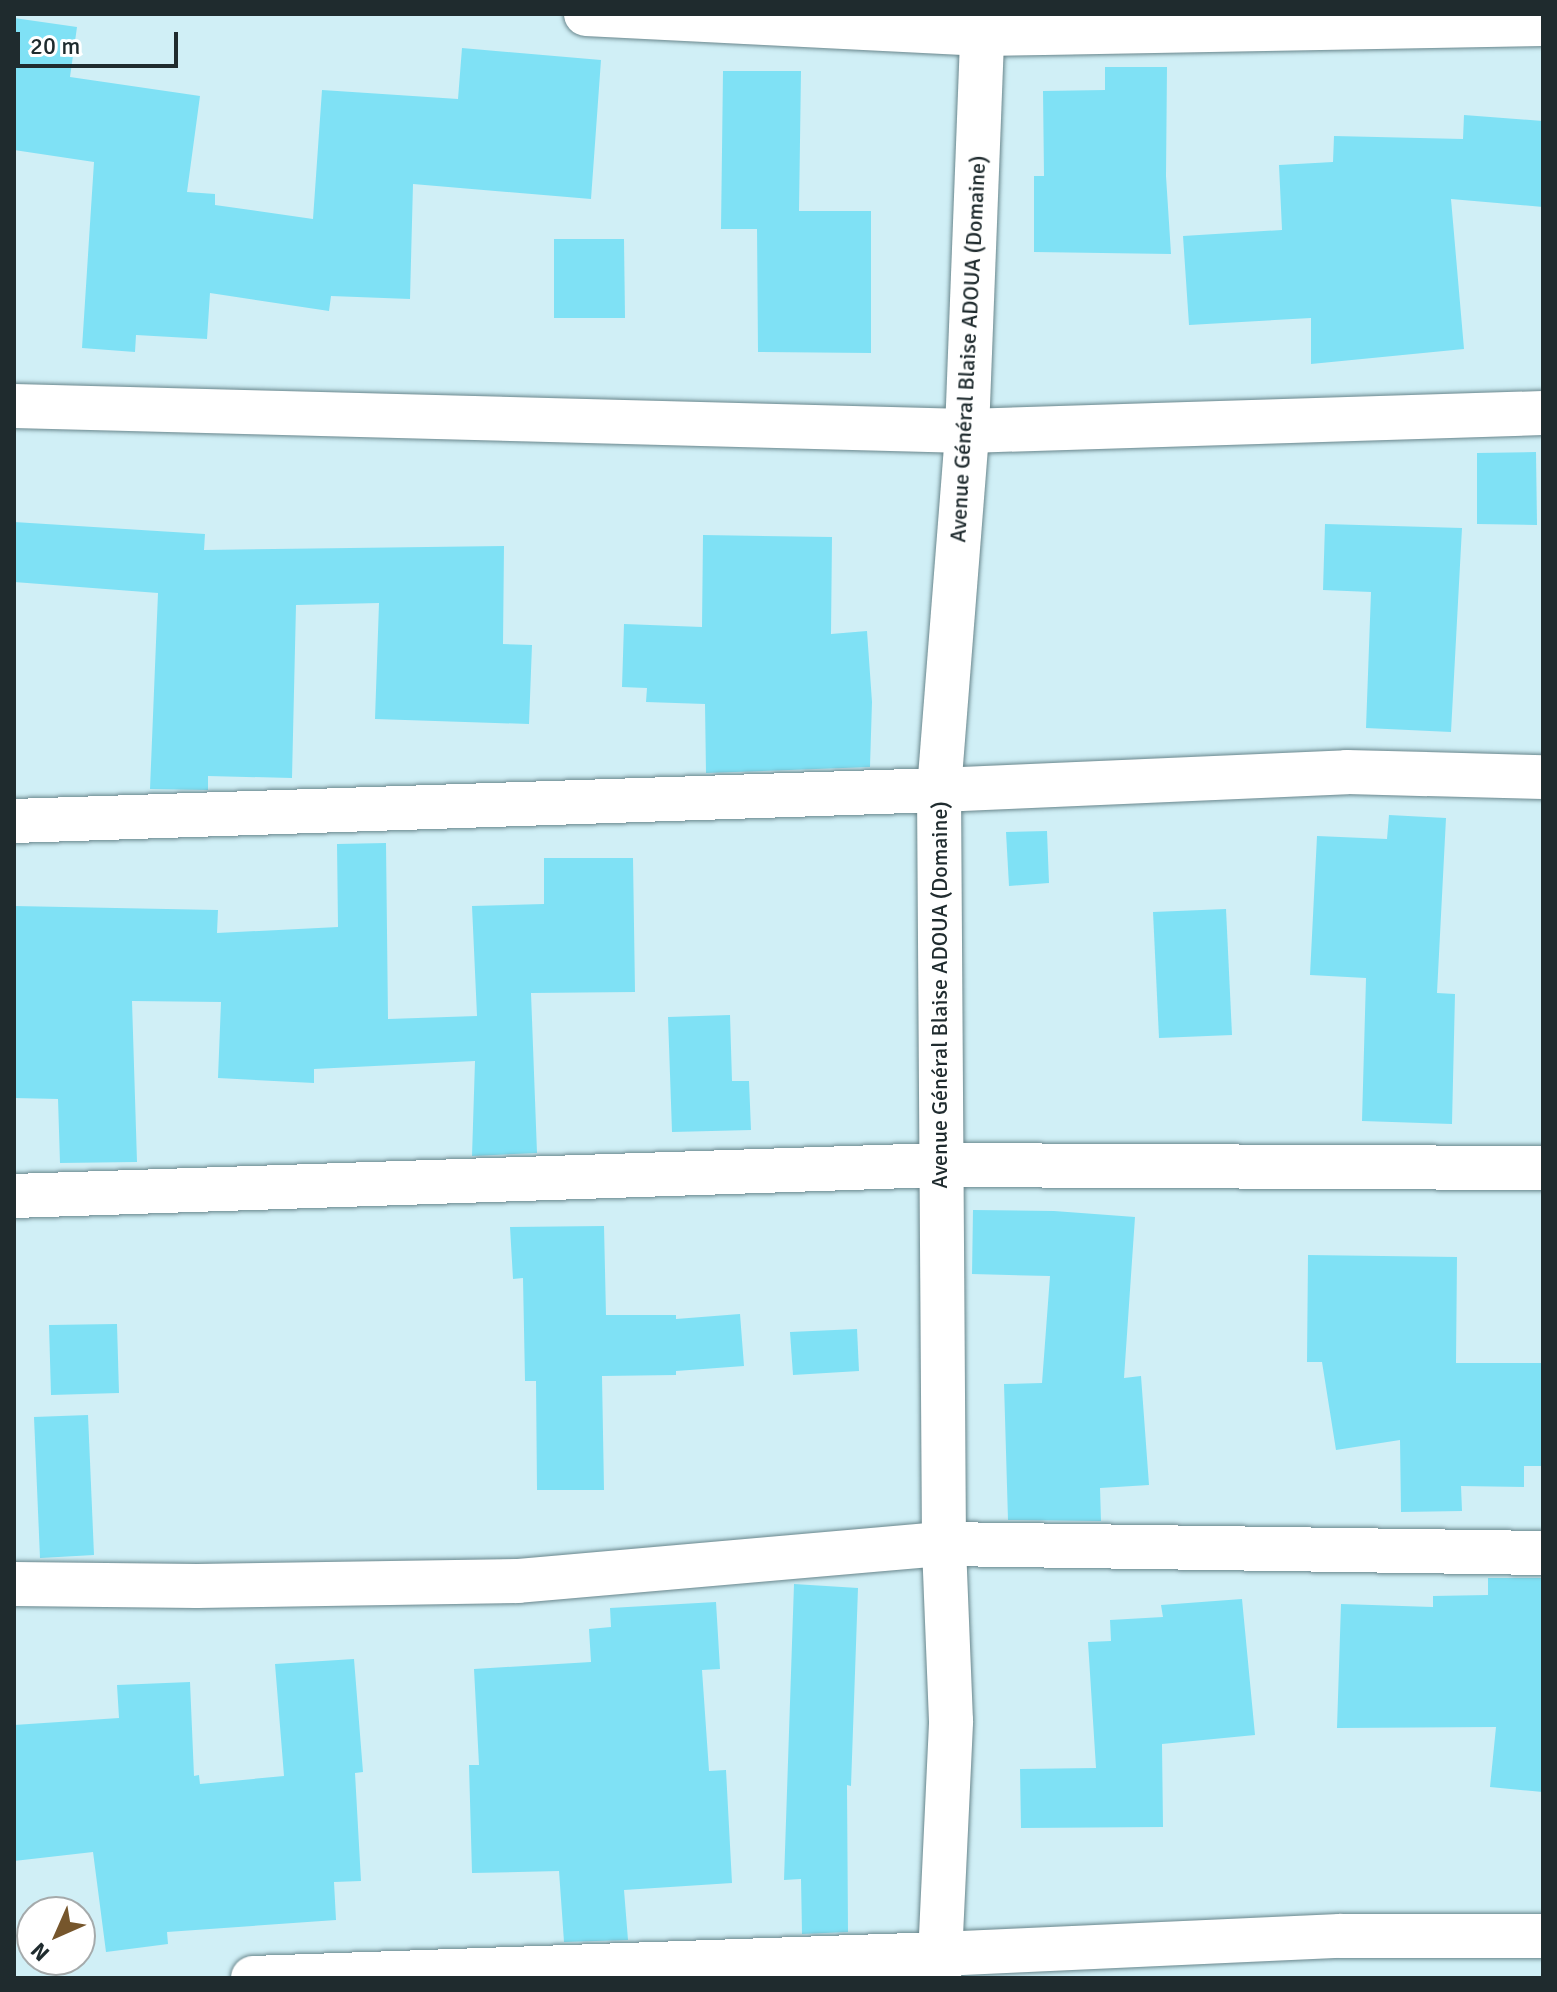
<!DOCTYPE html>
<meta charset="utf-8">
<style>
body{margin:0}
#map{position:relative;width:1557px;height:1992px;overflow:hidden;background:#d0eff6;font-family:Signika,sans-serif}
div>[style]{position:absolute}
.building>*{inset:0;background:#7fe1f5}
.roads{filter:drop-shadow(0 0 2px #69868c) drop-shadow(0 0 2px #69868c)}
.minor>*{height:44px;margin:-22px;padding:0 22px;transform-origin:22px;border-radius:22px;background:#fff}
span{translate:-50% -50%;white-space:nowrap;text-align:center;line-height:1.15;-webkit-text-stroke:6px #fff;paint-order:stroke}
.street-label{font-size:22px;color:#1f2b2e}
.frame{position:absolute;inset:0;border:16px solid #1f2b2e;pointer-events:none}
.north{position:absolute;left:16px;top:1896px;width:80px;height:80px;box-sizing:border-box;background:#fff;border:2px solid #a5aaab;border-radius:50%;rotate:225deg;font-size:22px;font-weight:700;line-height:32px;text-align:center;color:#1f2b2e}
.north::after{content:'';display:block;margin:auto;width:28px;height:36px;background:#76562c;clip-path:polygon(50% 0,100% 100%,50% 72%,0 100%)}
.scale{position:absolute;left:16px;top:32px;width:162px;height:36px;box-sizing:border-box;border:4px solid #1f2b2e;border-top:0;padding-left:10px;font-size:24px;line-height:28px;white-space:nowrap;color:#1f2b2e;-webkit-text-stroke:6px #fff;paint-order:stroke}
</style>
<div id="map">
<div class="building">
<div style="clip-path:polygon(14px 18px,77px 27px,70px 77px,200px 96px,187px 192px,215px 194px,215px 205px,313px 219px,322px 90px,458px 99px,462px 48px,601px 60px,591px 199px,413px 184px,410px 299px,331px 296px,329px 311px,210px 293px,207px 339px,136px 335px,135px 352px,82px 348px,94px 162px,14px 150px)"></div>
<div style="clip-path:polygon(1105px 67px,1167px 67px,1166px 176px,1171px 254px,1034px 252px,1034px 176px,1044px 176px,1043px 91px,1105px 90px)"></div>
<div style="clip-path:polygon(723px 71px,801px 71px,799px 211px,871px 211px,871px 353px,758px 352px,757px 229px,721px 229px)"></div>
<div style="clip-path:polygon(1464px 115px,1543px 121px,1543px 207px,1451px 199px,1464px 349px,1311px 364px,1311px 318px,1189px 325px,1183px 236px,1282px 230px,1279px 165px,1333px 162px,1334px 136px,1463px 139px)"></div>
<div style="clip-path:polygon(554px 239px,624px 239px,625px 318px,554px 318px)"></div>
<div style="clip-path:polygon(1536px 452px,1537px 525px,1477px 524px,1477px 453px)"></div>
<div style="clip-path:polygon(14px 522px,205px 534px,204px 550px,504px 546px,503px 644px,532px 645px,529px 724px,375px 719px,379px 603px,296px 605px,292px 778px,208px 776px,208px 790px,150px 789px,158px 593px,14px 582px)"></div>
<div style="clip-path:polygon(1325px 524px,1462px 528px,1451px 732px,1366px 728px,1371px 592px,1323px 590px)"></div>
<div style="clip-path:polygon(703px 535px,832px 537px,831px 634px,867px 631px,872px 702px,870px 767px,706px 773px,705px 704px,646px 702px,647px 688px,622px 687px,624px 624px,702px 627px)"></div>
<div style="clip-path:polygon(1389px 815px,1446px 818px,1437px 993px,1455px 994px,1452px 1124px,1362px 1121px,1366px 978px,1310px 975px,1317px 836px,1387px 839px)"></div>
<div style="clip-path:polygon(1047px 831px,1049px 883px,1009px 886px,1006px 832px)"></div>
<div style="clip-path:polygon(386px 843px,388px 1019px,477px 1016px,472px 906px,544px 904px,544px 858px,633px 858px,635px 992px,531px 993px,537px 1153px,472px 1156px,475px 1061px,314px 1069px,314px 1083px,218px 1078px,221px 1002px,132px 1001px,137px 1162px,60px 1163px,58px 1099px,14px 1098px,14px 906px,218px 910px,217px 933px,338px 927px,337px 844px)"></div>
<div style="clip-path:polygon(1226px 909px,1232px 1035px,1159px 1038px,1153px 912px)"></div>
<div style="clip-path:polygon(730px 1015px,732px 1081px,749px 1081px,751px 1130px,672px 1132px,668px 1017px)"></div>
<div style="clip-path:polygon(973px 1210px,1054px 1211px,1135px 1217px,1124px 1378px,1141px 1376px,1149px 1485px,1100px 1488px,1101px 1521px,1008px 1520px,1004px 1384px,1042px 1383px,1050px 1276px,972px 1274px)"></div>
<div style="clip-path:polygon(604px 1226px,606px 1315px,676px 1315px,676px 1319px,740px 1314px,744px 1366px,676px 1371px,676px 1375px,602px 1376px,604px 1490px,537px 1490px,536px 1381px,525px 1381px,523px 1278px,513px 1279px,510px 1227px)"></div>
<div style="clip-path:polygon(1308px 1255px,1457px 1257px,1456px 1363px,1543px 1363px,1543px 1466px,1524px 1466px,1524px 1487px,1461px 1486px,1462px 1511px,1401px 1512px,1400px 1440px,1336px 1450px,1322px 1362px,1307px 1362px)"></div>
<div style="clip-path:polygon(117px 1324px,119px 1393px,51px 1395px,49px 1325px)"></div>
<div style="clip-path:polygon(857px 1329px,859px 1371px,793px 1375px,790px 1332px)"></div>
<div style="clip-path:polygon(88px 1415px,94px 1555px,40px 1558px,34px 1417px)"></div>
<div style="clip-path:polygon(1488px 1578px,1543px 1578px,1543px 1792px,1490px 1787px,1496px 1727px,1337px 1728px,1341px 1604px,1433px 1607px,1433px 1596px,1488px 1595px)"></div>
<div style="clip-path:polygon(794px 1584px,858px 1588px,851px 1786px,847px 1785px,848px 1932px,802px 1934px,801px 1879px,784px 1880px)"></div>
<div style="clip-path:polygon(1242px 1599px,1255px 1735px,1162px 1744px,1163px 1827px,1021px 1828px,1020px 1769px,1096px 1768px,1088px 1642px,1111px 1641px,1110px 1620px,1163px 1617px,1161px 1605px)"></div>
<div style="clip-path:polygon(716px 1602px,720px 1669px,702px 1670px,709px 1771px,726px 1770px,732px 1883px,624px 1890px,628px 1940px,564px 1942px,559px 1871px,472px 1873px,469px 1765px,479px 1765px,474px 1669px,591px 1662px,589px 1629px,611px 1627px,610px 1608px)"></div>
<div style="clip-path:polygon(354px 1659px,363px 1772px,355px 1773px,361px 1881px,334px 1882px,336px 1920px,167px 1932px,168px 1944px,106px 1952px,93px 1852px,14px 1861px,14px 1725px,119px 1718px,117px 1685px,190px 1682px,194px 1776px,199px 1775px,200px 1784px,284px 1776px,275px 1664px)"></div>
</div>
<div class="roads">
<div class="minor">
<div style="left:586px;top:14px;width:398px;rotate:2.9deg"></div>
<div style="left:983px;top:34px;width:560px;rotate:-1.02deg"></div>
<div style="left:14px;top:406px;width:953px;rotate:1.5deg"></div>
<div style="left:967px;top:431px;width:576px;rotate:-1.79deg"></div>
<div style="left:14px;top:821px;width:926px;rotate:-1.92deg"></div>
<div style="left:939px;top:790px;width:408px;rotate:-2.5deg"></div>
<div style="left:1347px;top:772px;width:196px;rotate:1.5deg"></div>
<div style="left:14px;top:1196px;width:928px;rotate:-1.92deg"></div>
<div style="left:941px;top:1165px;width:602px;rotate:0.29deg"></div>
<div style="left:14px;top:1584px;width:183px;rotate:0.6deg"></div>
<div style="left:197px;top:1586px;width:321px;rotate:-0.9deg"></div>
<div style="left:518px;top:1581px;width:428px;rotate:-5deg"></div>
<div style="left:944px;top:1544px;width:599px;rotate:0.86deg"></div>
<div style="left:253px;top:1978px;width:687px;rotate:-2deg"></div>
<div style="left:940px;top:1954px;width:400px;rotate:-2.6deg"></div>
<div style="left:1340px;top:1936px;width:203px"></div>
<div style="left:939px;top:1978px;width:257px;rotate:-87.3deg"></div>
<div style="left:951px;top:1721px;width:177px;rotate:-92.3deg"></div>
<div style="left:944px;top:1544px;width:754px;rotate:-90.38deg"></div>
<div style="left:939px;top:790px;width:360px;rotate:-85.5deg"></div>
<div style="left:967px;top:431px;width:417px;rotate:-87.8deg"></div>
</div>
</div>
<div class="street-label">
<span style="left:968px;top:349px;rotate:-87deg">Avenue Général Blaise ADOUA (Domaine)</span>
<span style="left:940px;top:995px;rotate:-90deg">Avenue Général Blaise ADOUA (Domaine)</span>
</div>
<div class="frame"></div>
<div class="north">N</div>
<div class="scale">20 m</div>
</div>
